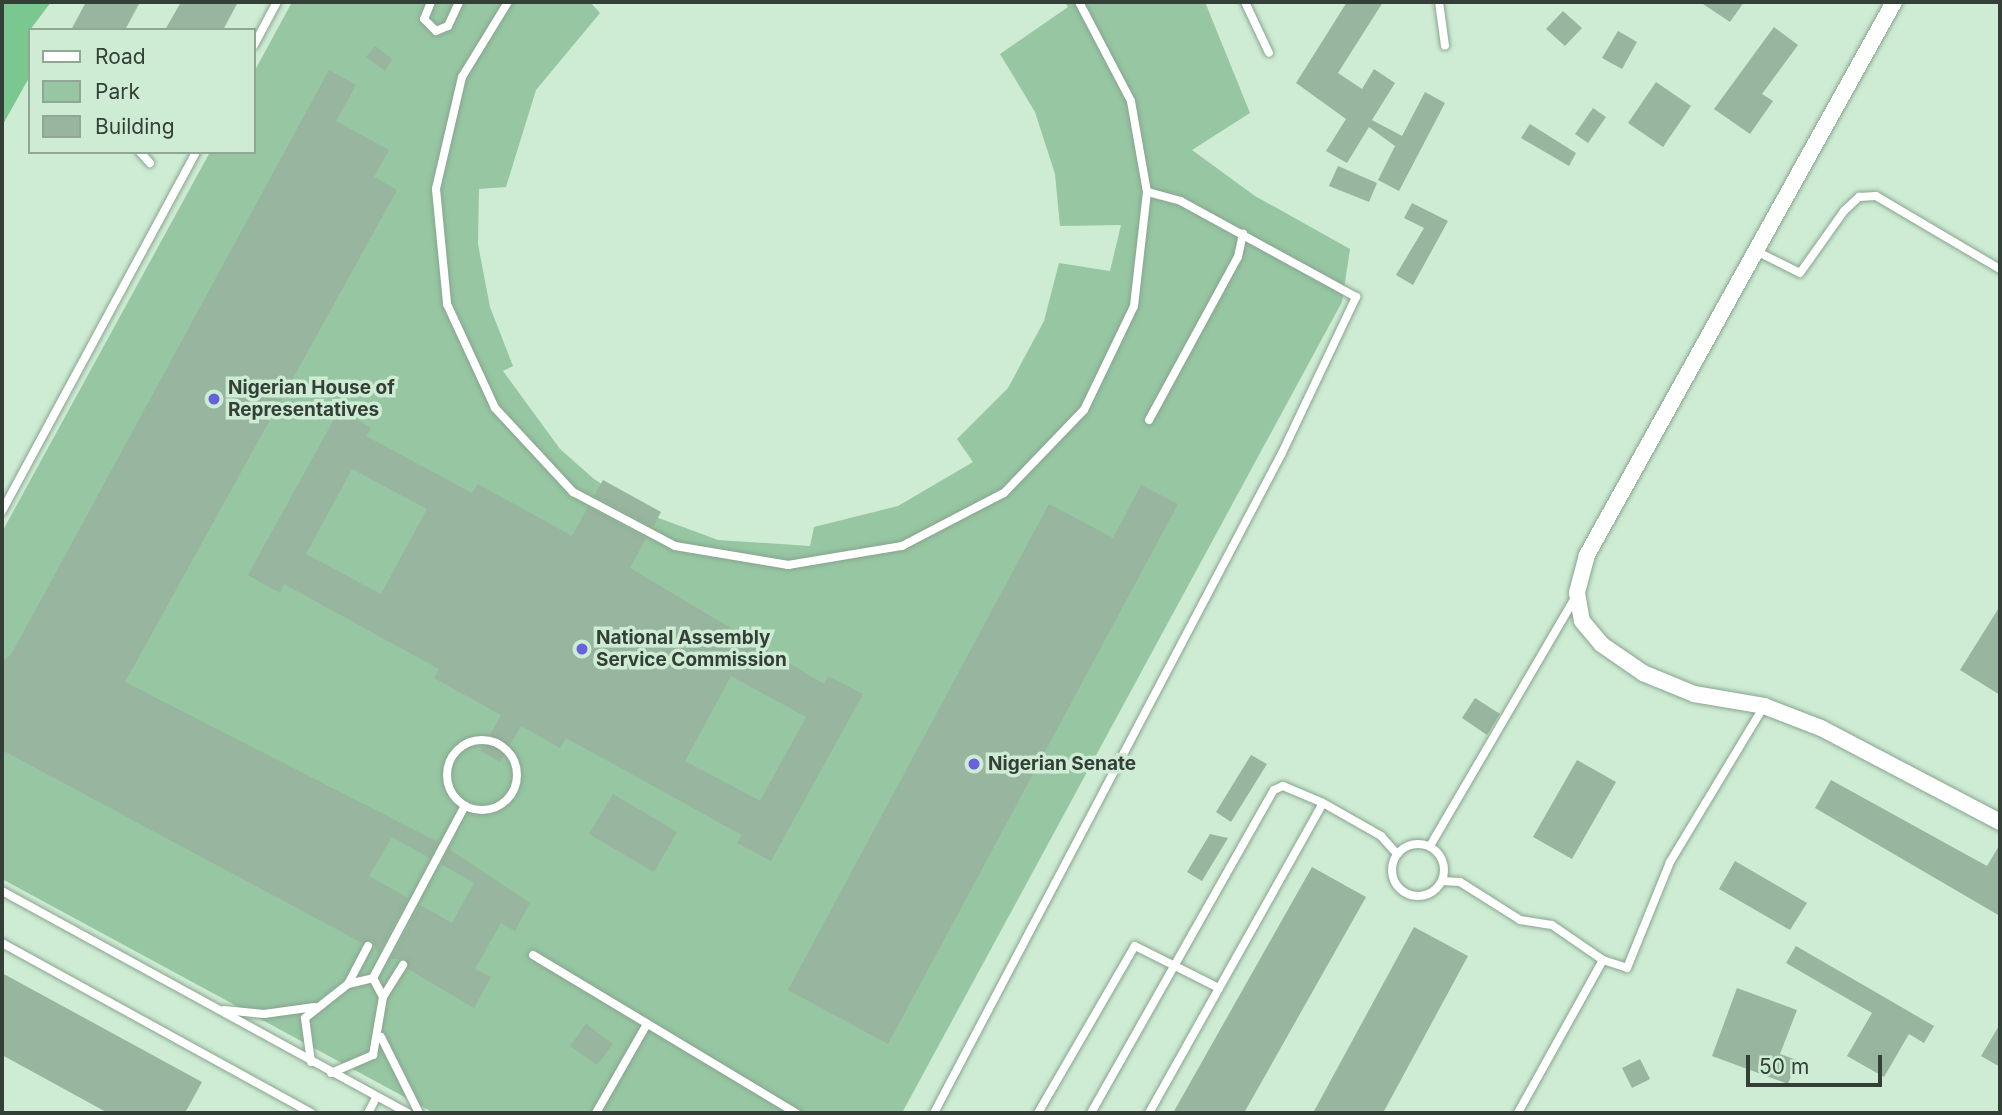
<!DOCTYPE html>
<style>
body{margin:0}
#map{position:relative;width:2002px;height:1115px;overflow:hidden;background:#ceecd4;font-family:Inter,sans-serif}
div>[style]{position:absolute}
.green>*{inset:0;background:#96c6a2}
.forest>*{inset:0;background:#7ac78f}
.building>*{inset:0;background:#98b59f}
.roads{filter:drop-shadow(0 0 2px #88a48e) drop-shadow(0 0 2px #88a48e)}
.lane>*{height:8px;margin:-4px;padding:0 4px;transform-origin:4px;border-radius:4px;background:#fff}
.lane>.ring{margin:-4px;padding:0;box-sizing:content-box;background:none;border:8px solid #fff;border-radius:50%}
.street>*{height:16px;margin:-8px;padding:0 8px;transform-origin:8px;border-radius:8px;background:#fff}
.dots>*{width:19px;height:19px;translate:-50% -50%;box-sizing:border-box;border:4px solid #ceecd4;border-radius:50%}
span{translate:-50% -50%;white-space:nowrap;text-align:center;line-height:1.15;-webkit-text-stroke:7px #ceecd4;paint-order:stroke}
.poi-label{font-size:19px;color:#344037;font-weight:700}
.left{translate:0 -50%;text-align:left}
.frame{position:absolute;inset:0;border:4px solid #344037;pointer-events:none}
.legend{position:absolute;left:28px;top:28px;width:228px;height:126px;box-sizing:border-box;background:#ceecd4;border:2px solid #90a795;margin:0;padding:9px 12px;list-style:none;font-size:21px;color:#344037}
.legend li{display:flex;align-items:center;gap:14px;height:35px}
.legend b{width:35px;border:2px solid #90a795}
.scale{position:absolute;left:1746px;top:1055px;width:136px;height:32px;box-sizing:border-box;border:4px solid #344037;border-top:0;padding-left:9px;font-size:21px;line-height:24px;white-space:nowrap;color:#344037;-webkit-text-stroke:5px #ceecd4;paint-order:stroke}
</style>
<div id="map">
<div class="green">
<div style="clip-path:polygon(292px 2px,590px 2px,600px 13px,536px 90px,506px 187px,479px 189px,478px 244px,490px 307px,513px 366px,503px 371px,560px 449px,594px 479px,648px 514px,718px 540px,810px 546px,814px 527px,898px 506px,973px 462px,957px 439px,1008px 388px,1044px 321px,1059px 263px,1110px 271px,1121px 225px,1060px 226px,1055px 174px,1035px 112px,1000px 54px,1068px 7px,1065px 2px,1205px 2px,1250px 113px,1192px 150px,1255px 196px,1350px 249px,1342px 302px,902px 1113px,434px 1113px,2px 879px,2px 532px,210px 152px,254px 152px,254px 72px)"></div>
</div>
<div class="forest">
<div style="clip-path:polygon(2px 2px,51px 2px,30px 30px,30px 76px,2px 126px)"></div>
</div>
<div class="building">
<div style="clip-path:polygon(86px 2px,140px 2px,125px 30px,71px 30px)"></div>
<div style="clip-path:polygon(181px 2px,238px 2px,223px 30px,165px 30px)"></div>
<div style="clip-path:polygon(1347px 2px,1383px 2px,1338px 73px,1362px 89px,1374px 69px,1395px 83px,1372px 120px,1402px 136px,1425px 92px,1445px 103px,1399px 191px,1378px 180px,1395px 146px,1369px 127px,1347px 163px,1326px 151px,1346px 119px,1296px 83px)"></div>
<div style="clip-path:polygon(1700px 2px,1744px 2px,1730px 22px)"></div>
<div style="clip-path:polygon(1563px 11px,1582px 28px,1565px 46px,1546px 29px)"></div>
<div style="clip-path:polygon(1774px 27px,1798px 45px,1762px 94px,1773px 101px,1750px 134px,1714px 109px)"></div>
<div style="clip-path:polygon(1618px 31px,1637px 42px,1622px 69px,1602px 58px)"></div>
<div style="clip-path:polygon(375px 46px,392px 59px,385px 71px,366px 57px)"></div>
<div style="clip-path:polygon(329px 70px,356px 85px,336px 121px,389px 150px,374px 177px,397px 190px,125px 682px,438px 842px,430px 858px,392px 837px,369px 876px,408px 898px,379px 953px,372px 941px,362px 943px,2px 750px,2px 661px,11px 655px)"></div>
<div style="clip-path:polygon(1656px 82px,1691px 106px,1663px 147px,1628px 123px)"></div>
<div style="clip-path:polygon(1593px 108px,1606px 117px,1588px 143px,1575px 134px)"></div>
<div style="clip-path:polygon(1530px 124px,1576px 153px,1569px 166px,1521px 138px)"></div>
<div style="clip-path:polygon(1338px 166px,1377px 183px,1369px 202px,1329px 186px)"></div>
<div style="clip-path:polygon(1412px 203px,1448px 221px,1413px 285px,1396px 275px,1424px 228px,1404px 218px)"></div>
<div style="clip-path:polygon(evenodd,339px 410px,371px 428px,366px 436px,472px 493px,478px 484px,572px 536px,588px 507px,646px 538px,630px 568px,824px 684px,828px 676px,863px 694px,771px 861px,737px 843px,742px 835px,566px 738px,560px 748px,521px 726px,500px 762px,481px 751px,501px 715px,434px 678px,439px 669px,284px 584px,280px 593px,248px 575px,339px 410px,352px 469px,427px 509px,381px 594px,306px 554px,352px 469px,339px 410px,731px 676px,806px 717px,760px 801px,685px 761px,731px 676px)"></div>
<div style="clip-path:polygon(603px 480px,661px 512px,653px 527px,594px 496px)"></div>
<div style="clip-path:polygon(1141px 485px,1178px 504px,888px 1044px,788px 990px,1049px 504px,1113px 538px)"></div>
<div style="clip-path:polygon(2000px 606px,2000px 695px,1960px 670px)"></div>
<div style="clip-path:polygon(1475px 698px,1500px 714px,1487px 735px,1462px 718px)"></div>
<div style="clip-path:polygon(1251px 755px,1267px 764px,1231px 822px,1216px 812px)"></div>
<div style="clip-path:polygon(1577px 760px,1616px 782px,1572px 859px,1533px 837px)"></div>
<div style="clip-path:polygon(1831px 780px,1987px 866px,2000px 844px,2000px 916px,1815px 808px)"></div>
<div style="clip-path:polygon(613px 794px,677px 832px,654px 872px,589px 834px)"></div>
<div style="clip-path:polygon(1210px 834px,1228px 838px,1202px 881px,1187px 872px)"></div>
<div style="clip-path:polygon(449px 849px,530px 903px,515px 931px,501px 923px,475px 969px,491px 977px,474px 1008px,408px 969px,406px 959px,391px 959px,420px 905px,452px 923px,474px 883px,441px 864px)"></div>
<div style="clip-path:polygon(1735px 861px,1807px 903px,1790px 930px,1719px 889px)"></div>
<div style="clip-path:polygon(1312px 867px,1366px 897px,1244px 1113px,1173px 1113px)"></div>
<div style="clip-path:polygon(1414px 927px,1468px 956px,1383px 1113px,1313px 1113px)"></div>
<div style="clip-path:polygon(1796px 946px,1934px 1026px,1924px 1043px,1909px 1034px,1884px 1077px,1847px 1056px,1872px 1013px,1786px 963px)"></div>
<div style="clip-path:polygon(2px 973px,202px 1082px,185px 1113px,108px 1113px,2px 1055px)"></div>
<div style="clip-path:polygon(1737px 988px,1797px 1010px,1780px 1054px,1797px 1060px,1788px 1084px,1712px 1056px)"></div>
<div style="clip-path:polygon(586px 1024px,613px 1044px,597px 1065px,570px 1046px)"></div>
<div style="clip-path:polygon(2000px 1024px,2000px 1067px,1981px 1056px)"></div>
<div style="clip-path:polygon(1640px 1059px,1650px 1079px,1632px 1088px,1622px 1068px)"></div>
</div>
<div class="roads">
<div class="lane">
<div style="left:431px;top:2px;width:18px;rotate:112deg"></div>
<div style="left:424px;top:19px;width:17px;rotate:45deg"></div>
<div style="left:436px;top:31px;width:13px;rotate:-23deg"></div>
<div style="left:448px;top:26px;width:26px;rotate:-65deg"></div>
<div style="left:508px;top:2px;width:88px;rotate:121.5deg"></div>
<div style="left:462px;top:77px;width:115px;rotate:103.1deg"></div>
<div style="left:436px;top:189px;width:116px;rotate:84.5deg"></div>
<div style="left:447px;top:304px;width:115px;rotate:65.2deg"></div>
<div style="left:495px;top:408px;width:115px;rotate:47.1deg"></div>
<div style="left:573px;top:492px;width:115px;rotate:27.9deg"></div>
<div style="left:675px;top:546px;width:115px;rotate:9.5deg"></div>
<div style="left:788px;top:565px;width:116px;rotate:-9.5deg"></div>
<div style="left:902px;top:546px;width:115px;rotate:-27.5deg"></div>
<div style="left:1004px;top:493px;width:115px;rotate:-46.1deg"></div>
<div style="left:1084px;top:410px;width:115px;rotate:-64.3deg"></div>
<div style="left:1134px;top:306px;width:115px;rotate:-83.5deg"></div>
<div style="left:1147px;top:192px;width:92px;rotate:-100deg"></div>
<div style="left:1131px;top:101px;width:112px;rotate:-117.7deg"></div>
<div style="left:1245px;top:2px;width:56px;rotate:64.8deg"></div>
<div style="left:1439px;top:2px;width:44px;rotate:82.2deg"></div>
<div style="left:254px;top:45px;width:49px;rotate:-61.9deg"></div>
<div style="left:140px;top:152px;width:15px;rotate:48deg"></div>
<div style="left:1756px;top:251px;width:49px;rotate:26.6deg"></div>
<div style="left:1800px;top:273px;width:76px;rotate:-54.6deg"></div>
<div style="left:1844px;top:211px;width:21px;rotate:-43deg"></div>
<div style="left:1859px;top:197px;width:17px;rotate:-3deg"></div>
<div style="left:1876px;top:196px;width:144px;rotate:30.5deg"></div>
<div style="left:1149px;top:420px;width:186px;rotate:-61.4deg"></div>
<div style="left:1238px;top:257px;width:24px;rotate:-78deg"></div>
<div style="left:2px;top:511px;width:408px;rotate:-61.6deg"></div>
<div class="ring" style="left:447px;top:740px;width:62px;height:62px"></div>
<div class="ring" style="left:1392px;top:844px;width:44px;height:44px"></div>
<div style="left:1430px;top:846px;width:290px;rotate:-59.7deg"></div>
<div style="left:1442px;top:881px;width:18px;rotate:3deg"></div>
<div style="left:1460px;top:882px;width:71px;rotate:32.3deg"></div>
<div style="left:1520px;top:920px;width:32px;rotate:9deg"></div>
<div style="left:1552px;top:925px;width:62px;rotate:34.5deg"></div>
<div style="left:1603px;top:960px;width:175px;rotate:119.1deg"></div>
<div style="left:2px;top:891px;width:462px;rotate:28.7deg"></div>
<div style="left:2px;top:943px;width:353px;rotate:28.8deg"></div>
<div style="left:533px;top:955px;width:307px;rotate:31deg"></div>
<div style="left:1603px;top:960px;width:25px;rotate:18deg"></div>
<div style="left:1627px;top:968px;width:114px;rotate:-67.9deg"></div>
<div style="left:1670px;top:862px;width:182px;rotate:-58.9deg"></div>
<div style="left:373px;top:978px;width:195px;rotate:-61.9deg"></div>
<div style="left:348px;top:984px;width:26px;rotate:-13deg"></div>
<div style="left:373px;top:978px;width:21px;rotate:62deg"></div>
<div style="left:224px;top:1010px;width:40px;rotate:5.7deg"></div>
<div style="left:264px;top:1014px;width:51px;rotate:-7.8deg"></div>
<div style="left:381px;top:1037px;width:85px;rotate:63.4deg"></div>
<div style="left:311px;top:1062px;width:44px;rotate:-97.8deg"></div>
<div style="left:305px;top:1018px;width:55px;rotate:-38.3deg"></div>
<div style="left:348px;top:984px;width:43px;rotate:-62.2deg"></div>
<div style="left:331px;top:1073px;width:46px;rotate:-23.2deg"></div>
<div style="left:373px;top:1055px;width:59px;rotate:-80.2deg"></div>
<div style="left:383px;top:997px;width:38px;rotate:-58deg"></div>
<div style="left:368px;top:1113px;width:17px;rotate:-62deg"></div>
<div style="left:596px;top:1113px;width:103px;rotate:-60.2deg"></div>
<div style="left:934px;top:1113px;width:746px;rotate:-62.2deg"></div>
<div style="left:1282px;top:453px;width:173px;rotate:-64.6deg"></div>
<div style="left:1356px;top:297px;width:200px;rotate:-151.3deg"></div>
<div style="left:1181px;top:201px;width:35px;rotate:-165deg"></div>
<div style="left:1038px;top:1113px;width:193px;rotate:-59.9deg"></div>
<div style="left:1135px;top:946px;width:94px;rotate:26.6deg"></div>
<div style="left:1091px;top:1113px;width:371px;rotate:-60.5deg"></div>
<div style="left:1274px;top:790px;width:10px;rotate:-24deg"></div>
<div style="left:1283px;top:786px;width:43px;rotate:23deg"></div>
<div style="left:1323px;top:803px;width:67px;rotate:29.6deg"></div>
<div style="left:1381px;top:836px;width:24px;rotate:48deg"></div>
<div style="left:1149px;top:1113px;width:355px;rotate:-60.7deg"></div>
</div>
<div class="street">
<div style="left:1894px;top:2px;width:633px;rotate:119.04deg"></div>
<div style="left:1587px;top:555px;width:39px;rotate:105deg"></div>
<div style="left:1577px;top:593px;width:28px;rotate:80deg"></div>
<div style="left:1582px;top:621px;width:30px;rotate:50deg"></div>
<div style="left:1601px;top:644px;width:51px;rotate:34.6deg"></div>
<div style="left:1643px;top:673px;width:55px;rotate:22.4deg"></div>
<div style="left:1694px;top:694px;width:71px;rotate:9.7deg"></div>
<div style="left:1764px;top:706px;width:61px;rotate:21.1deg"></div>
<div style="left:1821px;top:728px;width:202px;rotate:27.7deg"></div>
</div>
</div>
<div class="dots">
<div style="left:214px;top:399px;background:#6761da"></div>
<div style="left:582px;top:649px;background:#6761da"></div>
<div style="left:974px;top:764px;background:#6761da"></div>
</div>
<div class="poi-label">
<span class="left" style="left:228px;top:399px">Nigerian House of<br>Representatives</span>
<span class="left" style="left:596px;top:649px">National Assembly<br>Service Commission</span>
<span class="left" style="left:988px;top:764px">Nigerian Senate</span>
</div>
<div class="frame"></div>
<ul class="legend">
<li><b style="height:9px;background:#fff"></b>Road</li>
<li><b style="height:19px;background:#96c6a2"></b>Park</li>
<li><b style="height:19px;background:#98b59f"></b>Building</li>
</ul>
<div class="scale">50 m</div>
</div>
